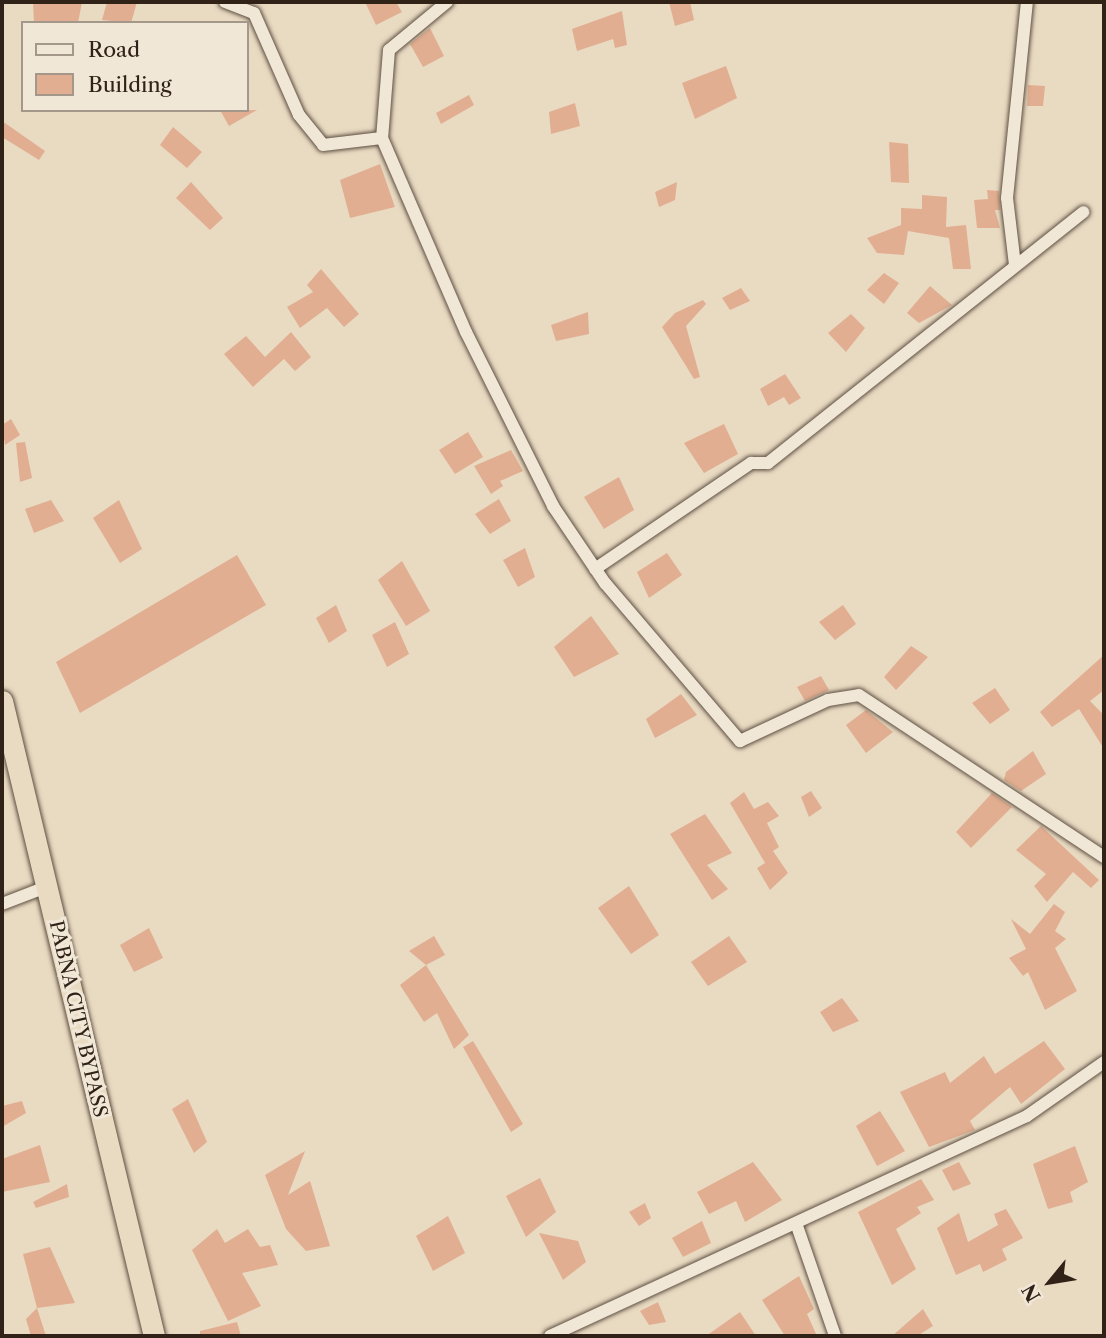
<!DOCTYPE html>
<style>
body{margin:0}
#map{position:relative;width:1106px;height:1338px;overflow:hidden;background:#e9dac2;font-family:"Libre Caslon Text",serif}
div>[style]{position:absolute}
.building>*{inset:0;background:#e2ae91}
.roads{filter:drop-shadow(0 0 2px #5e5042) drop-shadow(0 0 2px #5e5042)}
.minor>*{height:12px;margin:-6px;padding:0 6px;transform-origin:6px;border-radius:6px;background:#f1e7d7}
.trunk>*{height:21px;margin:-10.5px;padding:0 10.5px;transform-origin:10.5px;border-radius:10.5px;background:#e9dac2}
span{translate:-50% -50%;white-space:nowrap;text-align:center;line-height:1.15;-webkit-text-stroke:6px #f1e7d7;paint-order:stroke}
.street-label{font-size:19px;color:#302217}
.frame{position:absolute;inset:0;border:4px solid #302217;pointer-events:none}
.legend{position:absolute;left:21px;top:21px;width:228px;height:91px;box-sizing:border-box;background:#f1e7d7;border:2px solid #a4988a;margin:0;padding:9px 12px;list-style:none;font-size:21px;color:#302217}
.legend li{display:flex;align-items:center;gap:14px;height:35px}
.legend b{width:35px;border:2px solid #a4988a}
.north{position:absolute;left:1015px;top:1247px;width:70px;height:70px;-webkit-text-stroke:5px #f1e7d7;paint-order:stroke;rotate:240deg;font-size:19px;font-weight:700;line-height:28px;text-align:center;color:#302217}
.north::after{content:'';display:block;margin:auto;width:24px;height:32px;background:#302217;clip-path:polygon(50% 0,100% 100%,50% 72%,0 100%)}
</style>
<div id="map">
<div class="building">
<div style="clip-path:polygon(33px 2px,82px 2px,78px 23px,34px 23px)"></div>
<div style="clip-path:polygon(107px 2px,137px 2px,131px 23px,102px 20px)"></div>
<div style="clip-path:polygon(365px 2px,396px 2px,402px 12px,376px 25px)"></div>
<div style="clip-path:polygon(669px 2px,690px 2px,694px 20px,675px 26px)"></div>
<div style="clip-path:polygon(622px 11px,627px 45px,615px 48px,613px 39px,577px 51px,572px 29px)"></div>
<div style="clip-path:polygon(430px 28px,444px 56px,423px 67px,410px 44px)"></div>
<div style="clip-path:polygon(726px 66px,737px 98px,695px 119px,682px 83px)"></div>
<div style="clip-path:polygon(1028px 85px,1045px 86px,1043px 106px,1027px 106px)"></div>
<div style="clip-path:polygon(469px 95px,474px 105px,441px 124px,436px 113px)"></div>
<div style="clip-path:polygon(575px 103px,580px 126px,551px 134px,549px 112px)"></div>
<div style="clip-path:polygon(220px 110px,257px 110px,229px 126px)"></div>
<div style="clip-path:polygon(2px 121px,45px 151px,39px 160px,2px 137px)"></div>
<div style="clip-path:polygon(173px 127px,202px 152px,187px 168px,160px 145px)"></div>
<div style="clip-path:polygon(889px 142px,908px 144px,909px 183px,891px 182px)"></div>
<div style="clip-path:polygon(380px 164px,395px 207px,350px 218px,340px 180px)"></div>
<div style="clip-path:polygon(191px 182px,223px 218px,210px 230px,176px 198px)"></div>
<div style="clip-path:polygon(677px 182px,675px 200px,659px 207px,655px 192px)"></div>
<div style="clip-path:polygon(987px 190px,999px 191px,1000px 210px,995px 210px,1000px 228px,977px 228px,974px 200px,988px 199px)"></div>
<div style="clip-path:polygon(922px 195px,947px 197px,946px 227px,966px 225px,971px 269px,953px 269px,949px 238px,908px 231px,904px 255px,877px 253px,867px 238px,901px 225px,901px 208px,922px 209px)"></div>
<div style="clip-path:polygon(321px 269px,359px 314px,344px 327px,327px 308px,300px 328px,287px 307px,313px 292px,307px 285px)"></div>
<div style="clip-path:polygon(884px 273px,899px 283px,884px 304px,867px 290px)"></div>
<div style="clip-path:polygon(930px 286px,952px 305px,919px 323px,907px 313px)"></div>
<div style="clip-path:polygon(741px 288px,750px 301px,730px 310px,722px 298px)"></div>
<div style="clip-path:polygon(703px 300px,706px 304px,686px 326px,700px 377px,694px 379px,662px 327px,675px 313px)"></div>
<div style="clip-path:polygon(588px 312px,589px 334px,556px 341px,551px 325px)"></div>
<div style="clip-path:polygon(851px 314px,865px 328px,846px 352px,828px 333px)"></div>
<div style="clip-path:polygon(291px 332px,311px 357px,295px 371px,284px 359px,253px 387px,224px 354px,246px 336px,265px 357px)"></div>
<div style="clip-path:polygon(785px 374px,801px 398px,789px 405px,784px 397px,768px 406px,760px 389px)"></div>
<div style="clip-path:polygon(11px 419px,20px 435px,5px 445px,2px 425px)"></div>
<div style="clip-path:polygon(724px 424px,738px 454px,704px 473px,684px 443px)"></div>
<div style="clip-path:polygon(468px 432px,483px 457px,455px 474px,439px 450px)"></div>
<div style="clip-path:polygon(25px 442px,32px 478px,20px 482px,16px 443px)"></div>
<div style="clip-path:polygon(511px 450px,523px 471px,500px 481px,503px 486px,491px 494px,474px 466px)"></div>
<div style="clip-path:polygon(619px 477px,634px 510px,604px 529px,584px 497px)"></div>
<div style="clip-path:polygon(499px 499px,511px 521px,490px 534px,475px 514px)"></div>
<div style="clip-path:polygon(51px 500px,64px 521px,34px 533px,25px 509px)"></div>
<div style="clip-path:polygon(119px 500px,142px 549px,120px 563px,93px 518px)"></div>
<div style="clip-path:polygon(525px 548px,535px 577px,518px 587px,503px 560px)"></div>
<div style="clip-path:polygon(667px 553px,682px 575px,649px 598px,637px 572px)"></div>
<div style="clip-path:polygon(237px 555px,266px 605px,80px 713px,56px 662px)"></div>
<div style="clip-path:polygon(402px 561px,430px 611px,406px 626px,378px 580px)"></div>
<div style="clip-path:polygon(336px 605px,347px 631px,329px 643px,316px 618px)"></div>
<div style="clip-path:polygon(843px 605px,856px 624px,835px 640px,819px 622px)"></div>
<div style="clip-path:polygon(591px 616px,619px 654px,574px 677px,554px 647px)"></div>
<div style="clip-path:polygon(395px 622px,409px 654px,387px 667px,372px 635px)"></div>
<div style="clip-path:polygon(911px 646px,928px 657px,896px 690px,884px 677px)"></div>
<div style="clip-path:polygon(1104px 655px,1104px 690px,1090px 701px,1104px 715px,1104px 749px,1079px 709px,1052px 727px,1040px 712px)"></div>
<div style="clip-path:polygon(821px 676px,829px 690px,805px 701px,797px 687px)"></div>
<div style="clip-path:polygon(995px 688px,1010px 710px,990px 724px,972px 703px)"></div>
<div style="clip-path:polygon(681px 694px,697px 715px,655px 738px,646px 719px)"></div>
<div style="clip-path:polygon(866px 710px,893px 732px,866px 753px,846px 725px)"></div>
<div style="clip-path:polygon(1033px 751px,1046px 774px,1021px 791px,1004px 780px,1006px 772px)"></div>
<div style="clip-path:polygon(811px 791px,822px 808px,809px 817px,801px 797px)"></div>
<div style="clip-path:polygon(744px 792px,754px 809px,768px 802px,779px 816px,767px 823px,779px 847px,773px 851px,788px 873px,770px 890px,757px 868px,765px 863px,730px 803px)"></div>
<div style="clip-path:polygon(992px 793px,1012px 807px,971px 848px,956px 832px)"></div>
<div style="clip-path:polygon(705px 814px,732px 853px,707px 865px,728px 889px,712px 900px,670px 834px)"></div>
<div style="clip-path:polygon(1041px 826px,1099px 880px,1091px 888px,1073px 872px,1047px 902px,1034px 886px,1046px 874px,1016px 850px)"></div>
<div style="clip-path:polygon(629px 886px,659px 935px,631px 954px,598px 908px)"></div>
<div style="clip-path:polygon(1054px 904px,1065px 912px,1055px 931px,1066px 939px,1055px 948px,1077px 991px,1045px 1010px,1028px 972px,1023px 976px,1009px 958px,1026px 949px,1011px 919px,1030px 934px)"></div>
<div style="clip-path:polygon(149px 928px,163px 958px,134px 972px,120px 945px)"></div>
<div style="clip-path:polygon(434px 936px,445px 955px,426px 965px,409px 951px)"></div>
<div style="clip-path:polygon(729px 936px,747px 962px,708px 986px,691px 962px)"></div>
<div style="clip-path:polygon(426px 965px,469px 1035px,454px 1049px,437px 1013px,424px 1022px,400px 985px)"></div>
<div style="clip-path:polygon(842px 998px,859px 1021px,833px 1032px,820px 1012px)"></div>
<div style="clip-path:polygon(473px 1041px,523px 1124px,511px 1132px,463px 1047px)"></div>
<div style="clip-path:polygon(1044px 1041px,1065px 1069px,1021px 1104px,1010px 1087px,970px 1121px,975px 1130px,929px 1147px,900px 1092px,945px 1072px,950px 1083px,984px 1056px,995px 1074px)"></div>
<div style="clip-path:polygon(188px 1099px,207px 1142px,194px 1153px,172px 1109px)"></div>
<div style="clip-path:polygon(22px 1101px,26px 1113px,2px 1127px,2px 1106px)"></div>
<div style="clip-path:polygon(880px 1111px,905px 1151px,877px 1166px,856px 1126px)"></div>
<div style="clip-path:polygon(40px 1145px,50px 1182px,2px 1192px,2px 1159px)"></div>
<div style="clip-path:polygon(1075px 1146px,1088px 1182px,1070px 1192px,1073px 1202px,1048px 1209px,1033px 1164px)"></div>
<div style="clip-path:polygon(305px 1151px,288px 1195px,310px 1181px,330px 1246px,306px 1251px,286px 1229px,265px 1175px)"></div>
<div style="clip-path:polygon(753px 1162px,782px 1200px,745px 1222px,736px 1201px,709px 1214px,697px 1192px)"></div>
<div style="clip-path:polygon(959px 1162px,971px 1184px,953px 1191px,942px 1170px)"></div>
<div style="clip-path:polygon(540px 1178px,556px 1212px,526px 1237px,506px 1196px)"></div>
<div style="clip-path:polygon(921px 1179px,934px 1200px,917px 1207px,921px 1213px,896px 1229px,916px 1269px,892px 1285px,858px 1212px)"></div>
<div style="clip-path:polygon(67px 1184px,69px 1197px,36px 1208px,33px 1202px)"></div>
<div style="clip-path:polygon(645px 1203px,651px 1218px,639px 1226px,629px 1212px)"></div>
<div style="clip-path:polygon(1006px 1209px,1023px 1238px,1002px 1249px,1007px 1260px,983px 1272px,980px 1264px,956px 1275px,937px 1228px,959px 1213px,968px 1242px,998px 1225px,994px 1214px)"></div>
<div style="clip-path:polygon(448px 1216px,465px 1253px,433px 1271px,416px 1236px)"></div>
<div style="clip-path:polygon(702px 1221px,711px 1243px,683px 1257px,672px 1238px)"></div>
<div style="clip-path:polygon(217px 1229px,225px 1243px,248px 1229px,260px 1247px,270px 1245px,278px 1265px,242px 1273px,261px 1306px,228px 1321px,192px 1250px)"></div>
<div style="clip-path:polygon(539px 1233px,578px 1241px,586px 1262px,563px 1280px)"></div>
<div style="clip-path:polygon(50px 1247px,75px 1303px,37px 1308px,23px 1254px)"></div>
<div style="clip-path:polygon(799px 1276px,814px 1309px,807px 1314px,817px 1336px,785px 1336px,762px 1300px)"></div>
<div style="clip-path:polygon(658px 1302px,666px 1322px,649px 1325px,640px 1311px)"></div>
<div style="clip-path:polygon(37px 1308px,46px 1336px,31px 1336px,26px 1319px)"></div>
<div style="clip-path:polygon(923px 1309px,933px 1326px,917px 1336px,892px 1336px)"></div>
<div style="clip-path:polygon(740px 1312px,756px 1336px,706px 1336px)"></div>
<div style="clip-path:polygon(237px 1322px,241px 1336px,200px 1336px,200px 1331px)"></div>
</div>
<div class="roads">
<div class="minor">
<div style="left:225px;top:2px;width:31px;rotate:21deg"></div>
<div style="left:254px;top:13px;width:111px;rotate:66.2deg"></div>
<div style="left:299px;top:115px;width:38px;rotate:51deg"></div>
<div style="left:323px;top:145px;width:59px;rotate:-6.8deg"></div>
<div style="left:447px;top:2px;width:75px;rotate:140.4deg"></div>
<div style="left:389px;top:50px;width:88px;rotate:94.5deg"></div>
<div style="left:382px;top:138px;width:211px;rotate:66.6deg"></div>
<div style="left:466px;top:332px;width:195px;rotate:63.4deg"></div>
<div style="left:553px;top:506px;width:93px;rotate:56deg"></div>
<div style="left:605px;top:583px;width:208px;rotate:49.5deg"></div>
<div style="left:740px;top:741px;width:97px;rotate:-25deg"></div>
<div style="left:828px;top:700px;width:31px;rotate:-9deg"></div>
<div style="left:859px;top:695px;width:294px;rotate:33.5deg"></div>
<div style="left:1015px;top:265px;width:67px;rotate:-96.8deg"></div>
<div style="left:1007px;top:198px;width:197px;rotate:-84.2deg"></div>
<div style="left:595px;top:569px;width:189px;rotate:-34.2deg"></div>
<div style="left:751px;top:463px;width:17px"></div>
<div style="left:768px;top:463px;width:403px;rotate:-38.5deg"></div>
<div style="left:2px;top:904px;width:47px;rotate:-21.1deg"></div>
<div style="left:797px;top:1226px;width:116px;rotate:70.9deg"></div>
<div style="left:550px;top:1336px;width:525px;rotate:-24.76deg"></div>
<div style="left:1027px;top:1116px;width:94px;rotate:-35deg"></div>
</div>
<div class="trunk">
<div style="left:2px;top:701px;width:653px;rotate:76.54deg"></div>
</div>
</div>
<div class="street-label">
<span style="left:78px;top:1019px;rotate:77deg">PABNA CITY BYPASS</span>
</div>
<div class="frame"></div>
<ul class="legend">
<li><b style="height:9px;background:#f1e7d7"></b>Road</li>
<li><b style="height:19px;background:#e2ae91"></b>Building</li>
</ul>
<div class="north">N</div>
</div>
